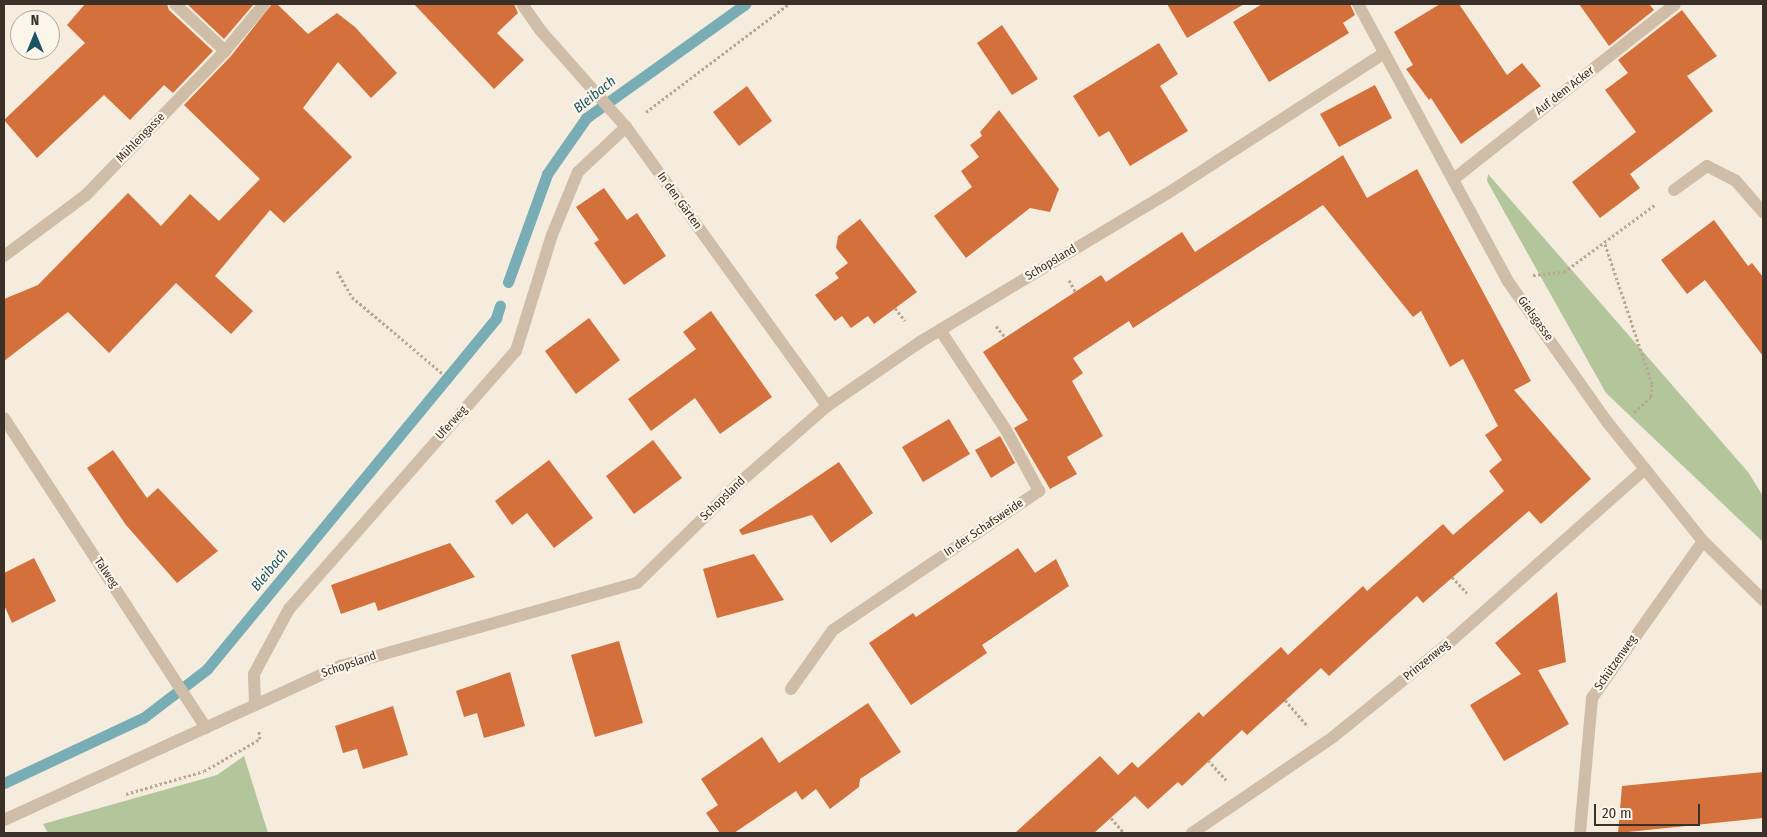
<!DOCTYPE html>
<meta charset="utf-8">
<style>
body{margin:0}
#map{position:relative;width:1767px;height:837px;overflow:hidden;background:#f5ecdd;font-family:"Fira Sans Condensed",sans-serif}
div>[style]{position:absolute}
.green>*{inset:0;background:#b3c69b}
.stream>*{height:11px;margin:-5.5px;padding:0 5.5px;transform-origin:5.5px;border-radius:5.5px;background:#78adb6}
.building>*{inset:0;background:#d3703c}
.path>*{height:3px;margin-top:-1.5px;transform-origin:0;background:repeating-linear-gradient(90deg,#bba791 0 2.5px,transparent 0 5px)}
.minor>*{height:12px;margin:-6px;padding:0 6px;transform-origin:6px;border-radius:6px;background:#cfbda7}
span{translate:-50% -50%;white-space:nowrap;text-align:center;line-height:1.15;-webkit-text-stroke:4.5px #fcf5ea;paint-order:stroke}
.street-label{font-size:12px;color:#3b3028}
.water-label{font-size:14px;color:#185562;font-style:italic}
.frame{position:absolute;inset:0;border:5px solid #3b3028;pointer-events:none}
.north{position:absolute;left:10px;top:10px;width:50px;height:50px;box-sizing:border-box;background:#fcf5ea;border:1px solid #afa69c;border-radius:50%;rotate:0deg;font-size:14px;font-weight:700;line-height:20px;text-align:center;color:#3b3028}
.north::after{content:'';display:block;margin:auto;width:18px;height:22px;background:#185562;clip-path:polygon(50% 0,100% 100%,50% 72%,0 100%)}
.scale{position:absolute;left:1594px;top:804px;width:106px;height:22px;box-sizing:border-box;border:2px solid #3b3028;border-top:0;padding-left:6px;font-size:15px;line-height:18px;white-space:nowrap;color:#3b3028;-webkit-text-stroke:4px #fcf5ea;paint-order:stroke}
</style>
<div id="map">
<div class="green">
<div style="clip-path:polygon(1488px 174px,1748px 472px,1763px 496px,1763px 542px,1606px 393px,1487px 181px)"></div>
<div style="clip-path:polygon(244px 756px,268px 833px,48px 833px,43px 824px,217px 775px)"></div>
</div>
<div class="stream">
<div style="left:508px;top:282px;width:115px;rotate:-70.1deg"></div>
<div style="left:547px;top:174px;width:68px;rotate:-55.1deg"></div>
<div style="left:586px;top:118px;width:196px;rotate:-35.6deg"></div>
<div style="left:4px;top:783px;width:153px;rotate:-25.1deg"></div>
<div style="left:143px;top:718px;width:81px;rotate:-37.4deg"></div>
<div style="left:207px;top:669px;width:455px;rotate:-50.5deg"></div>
<div style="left:496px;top:318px;width:13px;rotate:-72deg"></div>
</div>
<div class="building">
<div style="clip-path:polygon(85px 4px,167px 4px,169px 10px,213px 51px,173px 93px,164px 85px,130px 120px,104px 95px,37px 158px,4px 120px,85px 43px,67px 25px)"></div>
<div style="clip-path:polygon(187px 4px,254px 4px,224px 39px)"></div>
<div style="clip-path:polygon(272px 4px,277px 4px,308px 34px,337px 13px,355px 27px,397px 73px,371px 98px,338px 62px,303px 108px,352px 157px,284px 223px,270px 210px,215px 276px,253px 311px,231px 334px,176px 283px,109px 353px,68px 312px,4px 361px,4px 299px,38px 285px,128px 193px,161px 226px,190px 194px,219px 221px,260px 179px,184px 105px,231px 56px)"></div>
<div style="clip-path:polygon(414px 4px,514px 4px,518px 13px,497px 33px,524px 60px,494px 89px)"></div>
<div style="clip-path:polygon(1167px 4px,1244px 4px,1187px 38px)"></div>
<div style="clip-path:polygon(1262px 4px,1350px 4px,1355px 15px,1343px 23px,1349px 33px,1269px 82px,1233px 22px)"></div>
<div style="clip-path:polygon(1440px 4px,1459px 4px,1507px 75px,1522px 63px,1541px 86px,1461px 144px,1431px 98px,1429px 100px,1406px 69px,1413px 65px,1394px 32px)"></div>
<div style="clip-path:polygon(1579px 4px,1649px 4px,1654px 10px,1609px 46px)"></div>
<div style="clip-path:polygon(1682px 10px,1717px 56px,1687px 76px,1713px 111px,1630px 174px,1640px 188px,1600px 218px,1572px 182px,1636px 132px,1605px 90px,1628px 73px,1618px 60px)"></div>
<div style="clip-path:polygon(1002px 25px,1038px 79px,1012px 95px,977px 43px)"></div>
<div style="clip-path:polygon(1159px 43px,1178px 74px,1160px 86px,1188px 131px,1130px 166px,1109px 131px,1099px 137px,1073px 96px)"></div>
<div style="clip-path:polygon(1375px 85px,1392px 118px,1339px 147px,1320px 114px)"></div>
<div style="clip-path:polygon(747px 86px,772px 121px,739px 146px,713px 112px)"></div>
<div style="clip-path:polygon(999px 110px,1059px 189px,1050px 212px,1030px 208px,966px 258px,934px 216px,972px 187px,961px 171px,979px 157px,970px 145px,982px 136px,980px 132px)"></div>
<div style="clip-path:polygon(1343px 155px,1367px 198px,1417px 169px,1531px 381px,1514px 390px,1591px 479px,1541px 524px,1529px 511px,1423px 603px,1417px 596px,1329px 676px,1321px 668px,1247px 735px,1242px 730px,1182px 786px,1178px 782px,1148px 809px,1135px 796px,1094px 833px,1015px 833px,1100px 756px,1118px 775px,1132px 762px,1138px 768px,1199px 712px,1203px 717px,1281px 647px,1288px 655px,1363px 586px,1367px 591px,1443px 524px,1453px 535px,1504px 491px,1489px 471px,1502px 460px,1485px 435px,1498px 426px,1463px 359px,1450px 367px,1421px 311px,1413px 317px,1323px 205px,1133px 328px,1129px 321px,1073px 358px,1083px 373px,1072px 381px,1103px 436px,1067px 457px,1077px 474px,1050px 489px,1014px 428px,1028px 420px,983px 352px,1101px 275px,1106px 282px,1182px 232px,1195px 252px)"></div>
<div style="clip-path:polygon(604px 188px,627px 220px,637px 213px,666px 256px,624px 285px,594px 243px,599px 240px,576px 207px)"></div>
<div style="clip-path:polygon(860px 219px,917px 292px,874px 324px,868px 316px,851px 328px,842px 316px,835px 321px,815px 295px,839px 278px,835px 273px,848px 263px,836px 248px,838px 236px)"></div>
<div style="clip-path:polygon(1714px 220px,1748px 266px,1752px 263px,1763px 277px,1763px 356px,1705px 280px,1687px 294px,1661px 260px)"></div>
<div style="clip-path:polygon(711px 311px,772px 397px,720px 434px,695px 398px,651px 431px,628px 399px,696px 349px,683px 332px)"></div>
<div style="clip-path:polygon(589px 318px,620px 360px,576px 394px,545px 351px)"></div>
<div style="clip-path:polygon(949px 419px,970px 454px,923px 482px,902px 447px)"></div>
<div style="clip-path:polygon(1000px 436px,1015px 463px,991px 478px,975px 450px)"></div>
<div style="clip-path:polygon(653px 440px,682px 478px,634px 514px,606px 476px)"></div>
<div style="clip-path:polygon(113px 450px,147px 498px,158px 488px,218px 551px,177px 583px,126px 525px,87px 468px)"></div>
<div style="clip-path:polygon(549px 460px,593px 518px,554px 548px,527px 513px,512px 525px,495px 501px)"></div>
<div style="clip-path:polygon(839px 462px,873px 513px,831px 543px,812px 515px,742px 535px,739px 530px)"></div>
<div style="clip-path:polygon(450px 543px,475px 577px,378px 611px,375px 602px,341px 614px,331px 585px)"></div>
<div style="clip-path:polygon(1018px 548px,1035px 573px,1056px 559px,1069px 586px,982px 645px,987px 653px,911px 705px,869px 643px,913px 613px,916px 617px)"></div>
<div style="clip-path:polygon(754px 554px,784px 600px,717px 618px,703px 569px)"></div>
<div style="clip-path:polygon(34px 558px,56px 601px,12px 623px,4px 605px,4px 573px)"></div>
<div style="clip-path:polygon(1557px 592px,1566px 662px,1538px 670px,1569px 724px,1504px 761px,1470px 705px,1521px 674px,1495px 643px)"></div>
<div style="clip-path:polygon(619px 641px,643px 723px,595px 737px,571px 655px)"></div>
<div style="clip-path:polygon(510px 672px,525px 726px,484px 738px,477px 713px,464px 717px,456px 691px)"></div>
<div style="clip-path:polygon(868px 703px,901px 752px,860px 779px,859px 787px,830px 809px,816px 789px,802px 800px,796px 791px,734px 833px,720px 833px,706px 813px,718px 805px,701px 779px,762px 737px,779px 763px)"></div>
<div style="clip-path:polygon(393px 706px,408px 755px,363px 769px,357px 749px,343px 753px,335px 726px)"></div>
<div style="clip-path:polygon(1763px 772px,1763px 818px,1618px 833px,1622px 786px)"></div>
</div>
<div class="path">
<div style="left:646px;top:112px;width:179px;rotate:-37.1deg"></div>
<div style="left:1605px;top:244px;width:148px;rotate:71.4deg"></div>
<div style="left:1652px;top:384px;width:13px;rotate:94deg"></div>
<div style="left:1651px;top:397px;width:25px;rotate:138deg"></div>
<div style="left:337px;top:271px;width:30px;rotate:60deg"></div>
<div style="left:352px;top:297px;width:118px;rotate:40.2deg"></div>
<div style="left:1533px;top:275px;width:31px;rotate:-6deg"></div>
<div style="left:1564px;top:272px;width:114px;rotate:-36.5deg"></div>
<div style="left:1069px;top:280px;width:13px;rotate:61deg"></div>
<div style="left:895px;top:308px;width:16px;rotate:52deg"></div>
<div style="left:996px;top:326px;width:14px;rotate:51deg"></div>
<div style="left:1452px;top:577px;width:22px;rotate:47deg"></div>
<div style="left:1285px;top:700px;width:35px;rotate:49deg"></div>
<div style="left:1208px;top:760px;width:27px;rotate:48deg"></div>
<div style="left:126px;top:794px;width:81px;rotate:-16.4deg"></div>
<div style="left:204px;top:771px;width:64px;rotate:-29.7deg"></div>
<div style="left:260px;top:739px;width:8px;rotate:-97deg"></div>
<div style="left:1111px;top:818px;width:20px;rotate:49deg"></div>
</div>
<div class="minor">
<div style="left:175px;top:4px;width:69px;rotate:43.2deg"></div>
<div style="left:522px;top:4px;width:33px;rotate:55deg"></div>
<div style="left:541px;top:31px;width:128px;rotate:48.5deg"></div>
<div style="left:626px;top:127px;width:344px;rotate:54.2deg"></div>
<div style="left:1358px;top:4px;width:314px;rotate:61.6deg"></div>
<div style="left:1507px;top:280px;width:175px;rotate:54.8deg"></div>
<div style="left:1608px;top:423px;width:151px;rotate:51.2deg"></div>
<div style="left:1703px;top:541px;width:84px;rotate:44.5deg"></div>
<div style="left:1455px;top:178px;width:280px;rotate:-38.3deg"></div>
<div style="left:1674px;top:190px;width:41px;rotate:-36deg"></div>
<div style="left:1707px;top:166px;width:31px;rotate:27deg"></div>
<div style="left:1735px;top:180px;width:43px;rotate:48.8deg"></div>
<div style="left:4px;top:256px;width:102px;rotate:-36.6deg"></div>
<div style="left:86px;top:195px;width:200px;rotate:-46deg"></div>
<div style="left:225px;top:51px;width:61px;rotate:-50.3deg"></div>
<div style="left:4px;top:418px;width:370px;rotate:56.9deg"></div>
<div style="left:791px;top:689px;width:72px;rotate:-54.6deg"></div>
<div style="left:833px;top:630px;width:249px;rotate:-34deg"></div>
<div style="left:1039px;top:491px;width:69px;rotate:-118.4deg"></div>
<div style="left:1006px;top:430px;width:120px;rotate:-123.4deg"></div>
<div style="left:255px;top:705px;width:31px;rotate:-92deg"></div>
<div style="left:254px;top:674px;width:74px;rotate:-61.7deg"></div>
<div style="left:289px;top:609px;width:344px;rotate:-48.7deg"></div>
<div style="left:516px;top:351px;width:121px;rotate:-72.8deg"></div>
<div style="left:552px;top:235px;width:68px;rotate:-67.6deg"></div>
<div style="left:578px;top:172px;width:66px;rotate:-43.2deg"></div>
<div style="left:4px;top:820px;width:371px;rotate:-24.6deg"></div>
<div style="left:341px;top:666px;width:307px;rotate:-15.7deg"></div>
<div style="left:637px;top:583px;width:141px;rotate:-44.4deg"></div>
<div style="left:738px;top:484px;width:118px;rotate:-41.2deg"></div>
<div style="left:827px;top:406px;width:113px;rotate:-34.5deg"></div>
<div style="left:920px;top:342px;width:289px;rotate:-31deg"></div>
<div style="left:1168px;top:193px;width:257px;rotate:-32.9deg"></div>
<div style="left:1192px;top:833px;width:171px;rotate:-34.2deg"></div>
<div style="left:1333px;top:737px;width:46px;rotate:-38.9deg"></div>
<div style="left:1369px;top:708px;width:104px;rotate:-39.2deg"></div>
<div style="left:1450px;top:642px;width:261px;rotate:-41.6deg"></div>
<div style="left:1580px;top:833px;width:136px;rotate:-84.9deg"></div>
<div style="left:1592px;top:698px;width:192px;rotate:-54.7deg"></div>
</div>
<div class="street-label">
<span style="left:1565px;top:91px;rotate:-38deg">Auf dem Acker</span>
<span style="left:141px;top:138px;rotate:-46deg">Mühlengasse</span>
<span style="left:679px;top:201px;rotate:54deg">In den Gärten</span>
<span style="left:1051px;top:263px;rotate:-31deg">Schopsland</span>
<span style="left:1535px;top:319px;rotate:54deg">Gielsgasse</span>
<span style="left:452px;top:423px;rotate:-48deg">Uferweg</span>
<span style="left:723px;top:499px;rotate:-44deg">Schopsland</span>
<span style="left:984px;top:528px;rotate:-34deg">In der Schafsweide</span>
<span style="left:106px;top:573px;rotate:56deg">Talweg</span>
<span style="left:1427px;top:661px;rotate:-39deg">Prinzenweg</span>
<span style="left:1616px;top:663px;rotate:-55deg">Schützenweg</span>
<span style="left:349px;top:665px;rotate:-19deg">Schopsland</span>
</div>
<div class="water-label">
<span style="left:595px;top:95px;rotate:-39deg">Bleibach</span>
<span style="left:270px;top:570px;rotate:-51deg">Bleibach</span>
</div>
<div class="frame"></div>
<div class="north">N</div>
<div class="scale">20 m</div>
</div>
